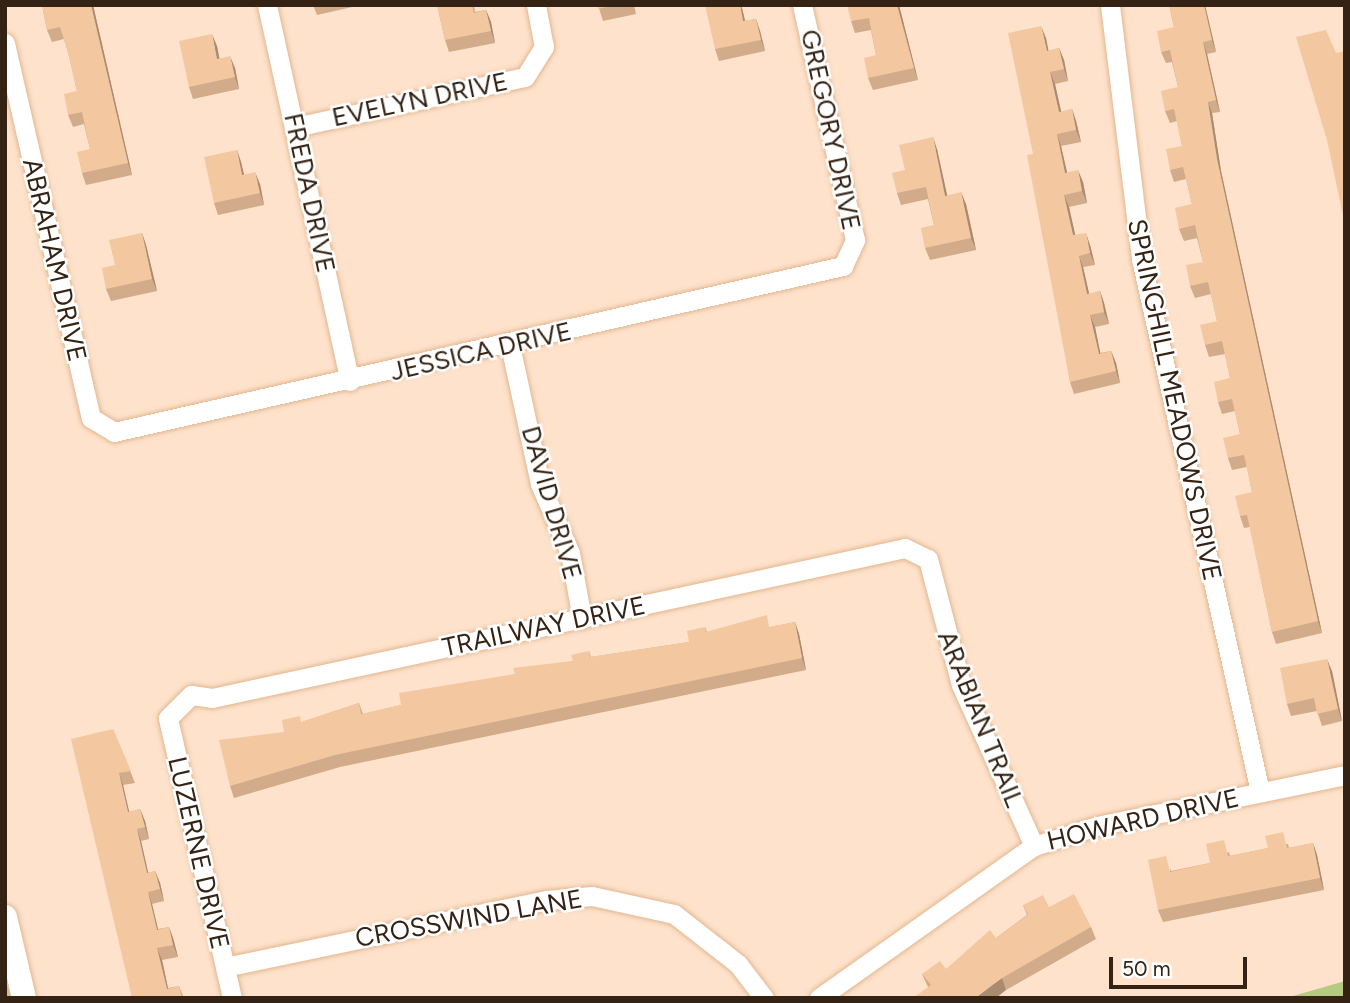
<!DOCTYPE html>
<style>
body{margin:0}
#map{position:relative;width:1350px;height:1003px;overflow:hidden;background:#fee2cb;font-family:Figtree,sans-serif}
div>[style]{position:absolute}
.water>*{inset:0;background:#b5cb82}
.stream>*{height:5px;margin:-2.5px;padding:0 2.5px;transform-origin:2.5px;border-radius:2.5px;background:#b5cb82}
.roads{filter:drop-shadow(0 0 2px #e2b690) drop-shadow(0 0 2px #e2b690)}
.minor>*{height:19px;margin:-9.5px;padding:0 9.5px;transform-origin:9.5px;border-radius:9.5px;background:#fff}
.tertiary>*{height:24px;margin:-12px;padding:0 12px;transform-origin:12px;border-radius:12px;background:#fff}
.wall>*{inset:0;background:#d1ab8a}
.shaded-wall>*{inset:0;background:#aa8b70}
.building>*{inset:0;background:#f3c7a0}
span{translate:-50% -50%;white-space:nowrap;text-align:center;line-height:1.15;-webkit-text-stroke:5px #fff;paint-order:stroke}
.street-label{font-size:26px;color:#342314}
.frame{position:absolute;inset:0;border:7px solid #342314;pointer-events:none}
.scale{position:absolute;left:1109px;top:957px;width:138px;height:32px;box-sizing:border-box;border:4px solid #342314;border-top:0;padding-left:9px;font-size:21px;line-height:24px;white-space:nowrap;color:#342314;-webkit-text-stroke:5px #fff;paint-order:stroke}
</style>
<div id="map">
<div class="water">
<div style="clip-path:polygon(1345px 981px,1345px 998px,1286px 998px)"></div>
</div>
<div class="stream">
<div style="left:5px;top:987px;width:11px;rotate:75deg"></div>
</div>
<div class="roads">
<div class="minor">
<div style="left:267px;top:5px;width:385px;rotate:77.6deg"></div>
<div style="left:1110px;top:5px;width:256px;rotate:83deg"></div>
<div style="left:1141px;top:259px;width:546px;rotate:77.41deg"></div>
<div style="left:5px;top:43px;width:385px;rotate:77.1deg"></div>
<div style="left:91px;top:418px;width:27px;rotate:31deg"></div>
<div style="left:114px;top:432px;width:748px;rotate:-12.83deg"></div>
<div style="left:843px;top:266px;width:29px;rotate:-65deg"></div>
<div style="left:855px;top:240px;width:241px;rotate:-102.7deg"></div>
<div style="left:295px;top:127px;width:235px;rotate:-12.3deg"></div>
<div style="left:525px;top:77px;width:36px;rotate:-58deg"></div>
<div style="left:544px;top:47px;width:43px;rotate:-100.8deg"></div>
<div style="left:510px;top:345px;width:142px;rotate:77.8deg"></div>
<div style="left:540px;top:484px;width:75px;rotate:66.5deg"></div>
<div style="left:570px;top:553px;width:67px;rotate:79.7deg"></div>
<div style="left:225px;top:967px;width:329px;rotate:-11.8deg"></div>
<div style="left:547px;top:900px;width:45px;rotate:-5.1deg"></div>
<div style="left:592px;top:896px;width:84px;rotate:12.4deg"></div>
<div style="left:674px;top:914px;width:81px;rotate:38deg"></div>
<div style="left:738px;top:964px;width:43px;rotate:52.6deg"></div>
<div style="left:232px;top:998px;width:287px;rotate:-102.9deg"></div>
<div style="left:168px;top:718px;width:33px;rotate:-45deg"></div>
<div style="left:191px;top:695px;width:21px;rotate:8deg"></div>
<div style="left:212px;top:698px;width:709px;rotate:-12.21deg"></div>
<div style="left:905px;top:548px;width:25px;rotate:26deg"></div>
<div style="left:928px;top:559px;width:130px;rotate:75.3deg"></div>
<div style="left:961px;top:685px;width:177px;rotate:65.6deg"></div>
<div style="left:819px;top:998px;width:263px;rotate:-35.3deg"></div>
<div style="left:1034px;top:846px;width:66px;rotate:-17.6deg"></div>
<div style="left:1097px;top:826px;width:253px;rotate:-11.6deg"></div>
</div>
<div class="tertiary">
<div style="left:5px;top:917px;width:83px;rotate:76.8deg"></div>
</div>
</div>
<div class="wall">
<div style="clip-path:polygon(42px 5px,93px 5px,132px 175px,86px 185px,82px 173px,90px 149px,84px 124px,73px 127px,68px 115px,77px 91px,68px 52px,64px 39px,52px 42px,47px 30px)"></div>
<div style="clip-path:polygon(313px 5px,361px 5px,317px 15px)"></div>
<div style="clip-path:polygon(437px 5px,474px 5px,475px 12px,486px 10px,491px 22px,495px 43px,449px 52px,445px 40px)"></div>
<div style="clip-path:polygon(598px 5px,634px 5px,636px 14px,603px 21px)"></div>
<div style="clip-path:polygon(899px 5px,918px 80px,873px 90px,868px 78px,876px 55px,871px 30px,855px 33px,851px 21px)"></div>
<div style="clip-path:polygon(1169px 5px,1205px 5px,1216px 52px,1207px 54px,1220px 112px,1212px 113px,1221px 171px,1322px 633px,1276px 644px,1272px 632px,1250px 527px,1244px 528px,1240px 516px,1252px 492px,1247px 467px,1232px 470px,1228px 458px,1240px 434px,1235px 411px,1222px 414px,1218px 402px,1230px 378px,1225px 354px,1209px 357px,1205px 345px,1217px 321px,1211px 294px,1195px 298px,1190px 286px,1203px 262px,1197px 238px,1184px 241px,1179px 229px,1192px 204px,1186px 179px,1174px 182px,1170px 170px,1182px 146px,1177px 121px,1170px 123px,1165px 111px,1178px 87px,1172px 62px,1166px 63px,1161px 52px,1174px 27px)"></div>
<div style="clip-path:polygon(742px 8px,745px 21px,756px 19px,760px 31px,765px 51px,719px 61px,715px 49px)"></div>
<div style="clip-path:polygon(1046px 38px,1048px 51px,1059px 48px,1064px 60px,1068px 81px,1055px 84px,1061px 112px,1072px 109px,1076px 121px,1081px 142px,1061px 146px,1067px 173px,1083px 182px,1087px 203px,1069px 207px,1075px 235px,1090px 245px,1095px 265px,1083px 267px,1089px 294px,1100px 291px,1104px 303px,1109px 324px,1095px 327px,1100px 353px,1111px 351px,1116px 363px,1120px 383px,1074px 394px,1070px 382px,1033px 154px)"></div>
<div style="clip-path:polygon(217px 46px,219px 59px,235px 68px,239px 89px,193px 99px,189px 87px)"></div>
<div style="clip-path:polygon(937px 149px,947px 196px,966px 204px,976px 250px,930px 260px,925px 248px,934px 225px,928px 199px,901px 205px,897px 193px,905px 170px)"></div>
<div style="clip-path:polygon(237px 150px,241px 162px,244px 175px,260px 184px,264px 205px,218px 215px,214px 203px)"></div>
<div style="clip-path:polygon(142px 233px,146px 245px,157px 291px,111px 301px,106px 289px)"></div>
<div style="clip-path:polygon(795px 622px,799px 634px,806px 670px,340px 767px,234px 798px,230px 786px,284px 732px,302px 722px,359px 703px,363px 714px,401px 705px,515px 674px,573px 661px,589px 651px,591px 657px,689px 642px,705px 627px,707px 632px,771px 627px)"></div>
<div style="clip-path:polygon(1332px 671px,1342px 721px,1322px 726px,1317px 711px,1291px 716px,1287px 704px)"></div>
<div style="clip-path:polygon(113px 729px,135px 783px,123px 785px,129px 812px,140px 809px,145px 821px,149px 839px,141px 841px,148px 873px,155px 871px,160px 883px,164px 901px,152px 904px,158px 929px,169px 927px,173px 938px,178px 957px,162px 960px,168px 988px,179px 986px,184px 998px,132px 998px)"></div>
<div style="clip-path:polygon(1313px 843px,1317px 855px,1324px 890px,1163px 922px,1158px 910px,1171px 868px,1171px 871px,1210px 863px,1229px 852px,1230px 856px,1288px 844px,1289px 848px)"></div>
<div style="clip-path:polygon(1023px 905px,1049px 907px,1091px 927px,1096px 939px,1006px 990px,928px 987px,922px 974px,946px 969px,996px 938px,1027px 915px)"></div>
</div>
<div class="shaded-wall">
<div style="clip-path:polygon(91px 5px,93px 5px,132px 175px,128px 163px)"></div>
<div style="clip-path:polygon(740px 5px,741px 5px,742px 8px,748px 33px,743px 21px)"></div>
<div style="clip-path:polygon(897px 5px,899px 5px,918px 80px,914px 68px)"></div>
<div style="clip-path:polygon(1204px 5px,1205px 5px,1216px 52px,1212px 40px)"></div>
<div style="clip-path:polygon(486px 10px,491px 22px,495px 43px,491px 31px)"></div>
<div style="clip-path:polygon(756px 19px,760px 31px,765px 51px,761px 40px)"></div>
<div style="clip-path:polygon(1041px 26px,1046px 38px,1051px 63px,1047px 51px)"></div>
<div style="clip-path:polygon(212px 34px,217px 46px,222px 71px,217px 59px)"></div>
<div style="clip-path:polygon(1203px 42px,1207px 54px,1220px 112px,1216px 100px)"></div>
<div style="clip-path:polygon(1059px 48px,1064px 60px,1068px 81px,1064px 69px)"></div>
<div style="clip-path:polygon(230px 56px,235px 68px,239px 89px,235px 77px)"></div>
<div style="clip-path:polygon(1050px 72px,1055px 84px,1064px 124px,1059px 112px)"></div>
<div style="clip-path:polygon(1208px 102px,1212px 113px,1221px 171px,1322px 633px,1318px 621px,1217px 159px)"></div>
<div style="clip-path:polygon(1072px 109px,1076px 121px,1081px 142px,1076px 130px)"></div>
<div style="clip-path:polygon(1057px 134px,1061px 146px,1070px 185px,1065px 173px)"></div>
<div style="clip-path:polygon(933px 137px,937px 149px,950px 208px,945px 196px)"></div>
<div style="clip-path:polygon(237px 150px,241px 162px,247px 187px,242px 175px)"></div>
<div style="clip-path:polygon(1078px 170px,1083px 182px,1087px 203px,1082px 191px)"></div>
<div style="clip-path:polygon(255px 172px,260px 184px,264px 205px,260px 193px)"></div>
<div style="clip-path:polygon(961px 192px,966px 204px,976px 250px,971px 238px)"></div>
<div style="clip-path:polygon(1064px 195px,1069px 207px,1078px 247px,1073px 235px)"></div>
<div style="clip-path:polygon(142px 233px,146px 245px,157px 291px,152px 279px)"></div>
<div style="clip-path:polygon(1086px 233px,1090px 245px,1095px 265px,1090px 253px)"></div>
<div style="clip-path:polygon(1079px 256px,1083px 267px,1092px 306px,1087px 294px)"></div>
<div style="clip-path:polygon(1100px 291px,1104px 303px,1109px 324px,1104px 312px)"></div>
<div style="clip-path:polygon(1090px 315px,1095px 327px,1103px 366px,1099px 354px)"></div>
<div style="clip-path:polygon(1111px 351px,1116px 363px,1120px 383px,1116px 371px)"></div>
<div style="clip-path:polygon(795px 622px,799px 634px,806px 670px,802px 658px)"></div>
<div style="clip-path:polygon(1327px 659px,1332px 671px,1342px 721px,1338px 709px)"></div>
<div style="clip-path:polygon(119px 773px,123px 785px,132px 824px,128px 812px)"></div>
<div style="clip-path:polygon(140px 809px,145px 821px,149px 839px,145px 827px)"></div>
<div style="clip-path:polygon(137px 829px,141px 841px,151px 885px,147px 873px)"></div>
<div style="clip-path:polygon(1313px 843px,1317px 855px,1324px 890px,1320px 878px)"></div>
<div style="clip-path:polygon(155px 871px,160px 883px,164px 901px,160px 889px)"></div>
<div style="clip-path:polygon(148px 892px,152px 904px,161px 942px,157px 930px)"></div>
<div style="clip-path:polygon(169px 927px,173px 938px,178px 957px,173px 945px)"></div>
<div style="clip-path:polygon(157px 948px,162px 960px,170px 998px,167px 989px)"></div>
<div style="clip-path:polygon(1002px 978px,1006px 990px,996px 998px,975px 998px)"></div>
</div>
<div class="building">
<div style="clip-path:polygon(42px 5px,91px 5px,128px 163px,82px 173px,77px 152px,90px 149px,82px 112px,68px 115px,64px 94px,77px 91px,68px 52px,60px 27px,47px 30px)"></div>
<div style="clip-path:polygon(437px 5px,472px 5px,474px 13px,486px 10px,491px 31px,445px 40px)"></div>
<div style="clip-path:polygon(598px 5px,616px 5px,598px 9px)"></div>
<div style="clip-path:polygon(705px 5px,740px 5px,743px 21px,756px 19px,761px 40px,715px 49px)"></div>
<div style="clip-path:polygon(847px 5px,897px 5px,914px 68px,868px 78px,864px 58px,876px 55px,869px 18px,851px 21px)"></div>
<div style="clip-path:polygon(1169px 5px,1204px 5px,1212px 40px,1203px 42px,1216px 100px,1208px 102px,1217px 159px,1318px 621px,1272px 632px,1247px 515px,1240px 516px,1235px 496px,1252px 492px,1244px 455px,1228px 458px,1223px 438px,1240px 434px,1232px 399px,1218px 402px,1214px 382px,1230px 378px,1222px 341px,1205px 345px,1200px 325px,1217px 321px,1208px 282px,1190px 286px,1186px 265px,1203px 262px,1195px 225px,1179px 229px,1175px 208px,1192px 204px,1183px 167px,1170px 170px,1166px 149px,1182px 146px,1174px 109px,1165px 111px,1161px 91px,1178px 87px,1170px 50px,1161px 52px,1157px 31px,1174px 27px)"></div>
<div style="clip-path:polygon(1041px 26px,1047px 51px,1059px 48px,1064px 69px,1050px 72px,1059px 112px,1072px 109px,1076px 130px,1057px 134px,1065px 173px,1078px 170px,1082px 191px,1064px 195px,1073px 235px,1086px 233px,1090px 253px,1079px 256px,1087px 294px,1100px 291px,1104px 312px,1090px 315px,1099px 354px,1111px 351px,1116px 371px,1070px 382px,1027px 155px,1033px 154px,1008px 33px)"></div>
<div style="clip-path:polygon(1326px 30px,1336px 53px,1345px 51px,1345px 225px,1327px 140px,1296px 37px)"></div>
<div style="clip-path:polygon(212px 34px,217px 59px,230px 56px,235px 77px,189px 87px,179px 41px)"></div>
<div style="clip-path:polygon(933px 137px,945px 196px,961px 192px,971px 238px,925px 248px,921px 228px,934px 225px,926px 187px,897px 193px,892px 173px,905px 170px,899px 145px)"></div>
<div style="clip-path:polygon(237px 150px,242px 175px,255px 172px,260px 193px,214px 203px,204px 157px)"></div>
<div style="clip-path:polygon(142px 233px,152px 279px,106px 289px,102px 268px,115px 265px,109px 240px)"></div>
<div style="clip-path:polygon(767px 615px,769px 627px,795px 622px,802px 658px,335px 755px,230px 786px,219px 740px,284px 732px,282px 720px,300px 716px,301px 722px,359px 703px,361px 714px,401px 705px,399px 693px,515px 674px,513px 668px,573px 661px,571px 655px,589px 651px,590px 657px,689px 642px,687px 631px,705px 627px,706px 632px)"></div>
<div style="clip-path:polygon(1327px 659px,1338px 709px,1317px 714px,1314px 698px,1287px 704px,1280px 668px)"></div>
<div style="clip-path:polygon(113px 729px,131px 771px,119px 773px,128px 812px,140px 809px,145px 827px,137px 829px,147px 873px,155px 871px,160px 889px,148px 892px,157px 930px,169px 927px,173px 945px,157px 948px,167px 989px,179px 986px,182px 998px,132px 998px,71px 739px)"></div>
<div style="clip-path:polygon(1283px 832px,1287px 848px,1313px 843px,1320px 878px,1158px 910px,1148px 860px,1166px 856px,1170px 872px,1210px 863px,1206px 844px,1224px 840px,1228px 856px,1268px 848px,1265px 836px)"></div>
<div style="clip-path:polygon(1074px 894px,1091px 927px,1002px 978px,975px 998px,913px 998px,931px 985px,922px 974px,940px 961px,946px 969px,990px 930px,996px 938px,1028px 915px,1023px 905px,1043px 895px,1049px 907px)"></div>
</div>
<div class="street-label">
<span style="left:420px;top:100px;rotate:-12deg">EVELYN DRIVE</span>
<span style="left:830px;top:130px;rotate:78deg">GREGORY DRIVE</span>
<span style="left:309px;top:193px;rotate:78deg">FREDA DRIVE</span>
<span style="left:54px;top:260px;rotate:77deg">ABRAHAM DRIVE</span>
<span style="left:481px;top:352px;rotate:-13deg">JESSICA DRIVE</span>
<span style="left:1174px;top:400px;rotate:78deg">SPRINGHILL MEADOWS DRIVE</span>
<span style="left:551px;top:503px;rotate:74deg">DAVID DRIVE</span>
<span style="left:544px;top:627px;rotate:-12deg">TRAILWAY DRIVE</span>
<span style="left:980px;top:719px;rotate:68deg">ARABIAN TRAIL</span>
<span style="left:1143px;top:820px;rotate:-13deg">HOWARD DRIVE</span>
<span style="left:198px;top:853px;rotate:77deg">LUZERNE DRIVE</span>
<span style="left:469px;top:919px;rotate:-10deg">CROSSWIND LANE</span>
</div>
<div class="frame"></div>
<div class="scale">50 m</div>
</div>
